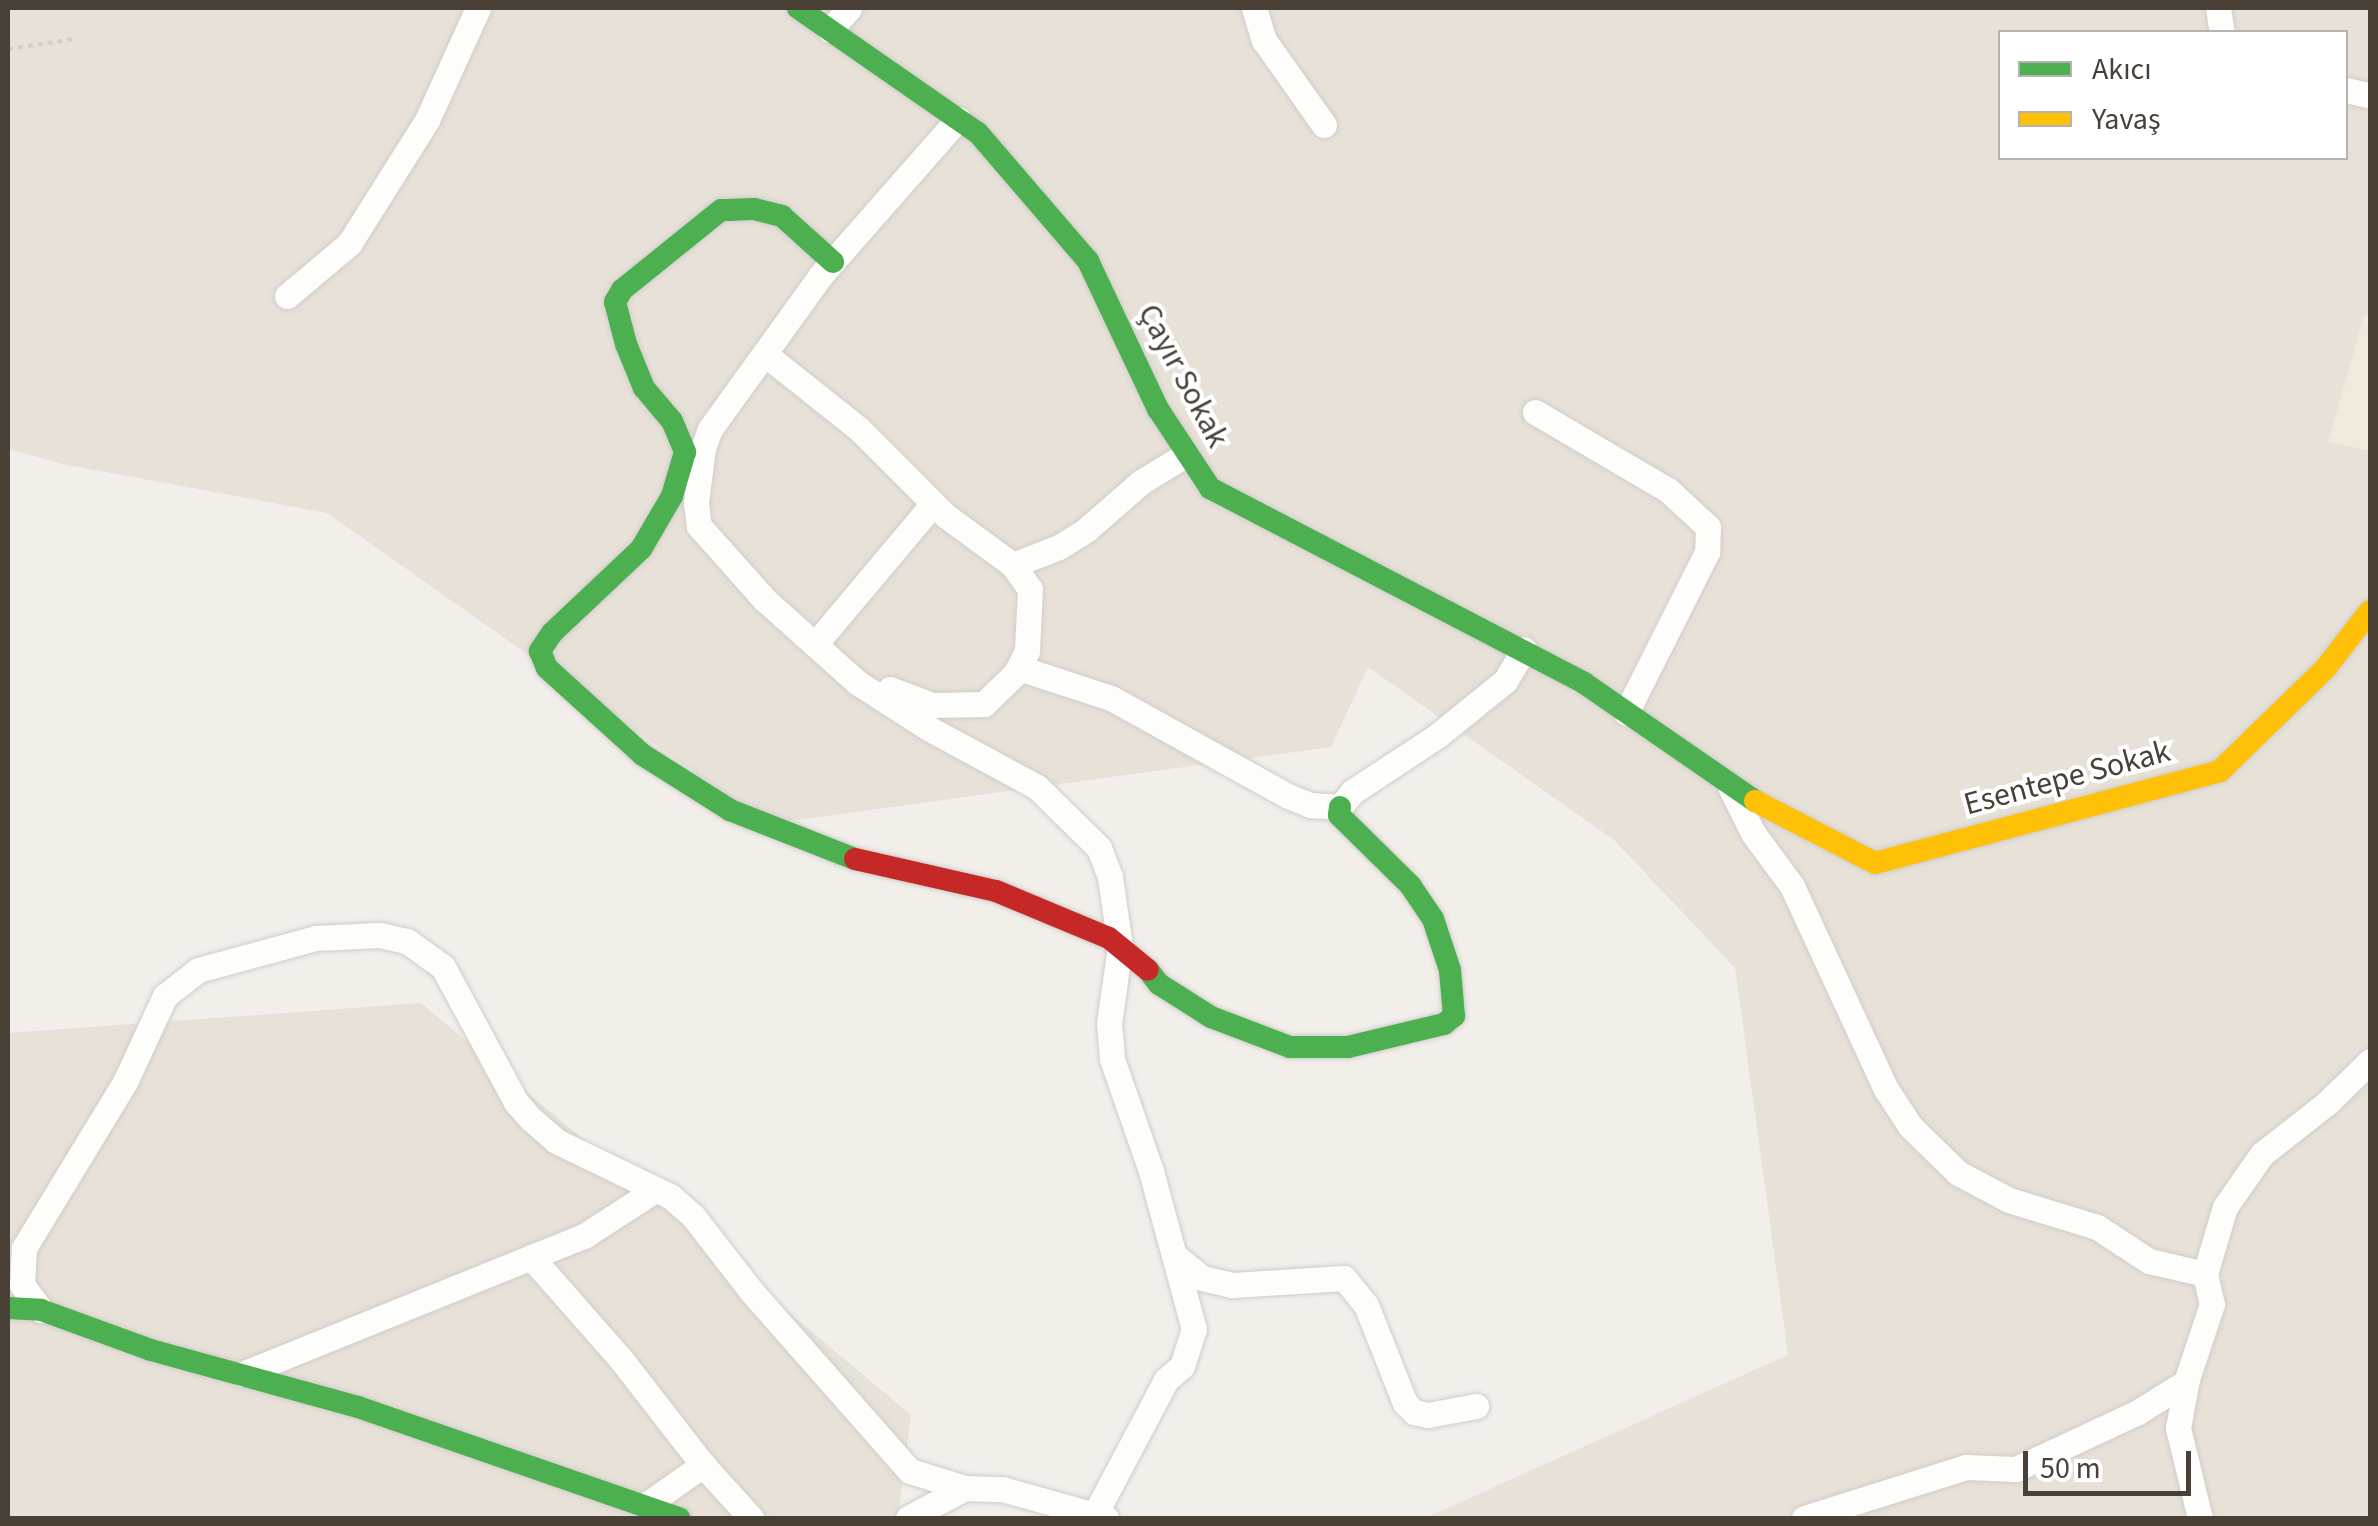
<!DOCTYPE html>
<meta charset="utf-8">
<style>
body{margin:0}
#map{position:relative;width:2378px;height:1526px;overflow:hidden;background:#f2efeb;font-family:"Source Sans 3",sans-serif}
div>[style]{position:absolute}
.residential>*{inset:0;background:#e7e1d8}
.education>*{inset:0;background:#f0eadc}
.path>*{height:4px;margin-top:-2px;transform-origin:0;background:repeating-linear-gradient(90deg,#d2cfcb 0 5px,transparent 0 10px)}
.roads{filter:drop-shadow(0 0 2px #d0cdc8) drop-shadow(0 0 2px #d0cdc8)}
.street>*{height:25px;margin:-12.5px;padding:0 12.5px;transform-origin:12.5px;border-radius:12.5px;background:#fdfdfc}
.fast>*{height:22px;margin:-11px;padding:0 11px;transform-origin:11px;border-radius:11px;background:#4caf50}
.slow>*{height:22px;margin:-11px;padding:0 11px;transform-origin:11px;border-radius:11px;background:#ffc107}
.jam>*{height:22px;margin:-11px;padding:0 11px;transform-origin:11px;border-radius:11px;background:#c62828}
span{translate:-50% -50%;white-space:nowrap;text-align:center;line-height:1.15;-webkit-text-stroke:8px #fff;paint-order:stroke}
.street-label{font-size:32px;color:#494036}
.frame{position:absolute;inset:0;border:10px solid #494036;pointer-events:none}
.legend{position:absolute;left:1998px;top:30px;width:350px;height:130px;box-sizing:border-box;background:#fff;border:2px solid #b6b3af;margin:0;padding:12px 18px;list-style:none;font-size:30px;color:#494036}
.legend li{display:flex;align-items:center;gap:20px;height:50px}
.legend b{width:50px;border:2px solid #b6b3af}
.scale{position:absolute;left:2023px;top:1451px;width:168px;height:45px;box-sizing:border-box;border:5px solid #494036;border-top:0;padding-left:12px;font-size:30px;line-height:35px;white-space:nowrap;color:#494036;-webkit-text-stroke:8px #fff;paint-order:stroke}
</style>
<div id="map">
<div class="residential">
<div style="clip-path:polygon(evenodd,8px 8px,2370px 8px,2370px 1518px,1425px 1518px,1788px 1355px,1735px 968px,1614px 840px,1368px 667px,1331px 747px,768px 824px,327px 513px,62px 464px,8px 449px,8px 8px,2000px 32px,2346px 32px,2346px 158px,2000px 158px,2000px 32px)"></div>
<div style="clip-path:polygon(421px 1003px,911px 1415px,898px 1518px,8px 1518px,8px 1033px)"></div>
</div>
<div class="education">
<div style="clip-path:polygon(2370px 315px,2370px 451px,2328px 442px,2364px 316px)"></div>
</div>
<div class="path">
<div style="left:8px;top:49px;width:67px;rotate:-8.6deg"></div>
</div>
<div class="roads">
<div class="street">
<div style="left:1254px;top:8px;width:34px;rotate:73deg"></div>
<div style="left:1264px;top:40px;width:104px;rotate:54.8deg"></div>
<div style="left:2218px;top:8px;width:24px;rotate:81deg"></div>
<div style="left:830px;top:30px;width:29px;rotate:-49deg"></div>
<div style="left:2346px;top:90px;width:22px;rotate:13deg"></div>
<div style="left:958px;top:119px;width:208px;rotate:131.3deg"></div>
<div style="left:821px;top:275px;width:190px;rotate:125.8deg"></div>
<div style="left:710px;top:429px;width:20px;rotate:110deg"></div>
<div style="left:703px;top:448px;width:55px;rotate:97.3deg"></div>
<div style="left:696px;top:503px;width:23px;rotate:83deg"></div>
<div style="left:699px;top:526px;width:98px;rotate:48.3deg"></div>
<div style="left:764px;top:599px;width:126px;rotate:41.8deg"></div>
<div style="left:858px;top:683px;width:83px;rotate:32.7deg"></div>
<div style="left:928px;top:728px;width:124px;rotate:28.4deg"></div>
<div style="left:1037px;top:787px;width:87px;rotate:44.5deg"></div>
<div style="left:1099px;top:848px;width:31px;rotate:69deg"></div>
<div style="left:1110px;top:877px;width:70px;rotate:81.8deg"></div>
<div style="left:1120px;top:946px;width:78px;rotate:98.1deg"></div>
<div style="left:1109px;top:1023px;width:36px;rotate:85deg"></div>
<div style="left:1112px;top:1059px;width:119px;rotate:70.8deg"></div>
<div style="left:1151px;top:1171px;width:164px;rotate:74.8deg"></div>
<div style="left:1194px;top:1329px;width:39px;rotate:108deg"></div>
<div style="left:1182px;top:1366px;width:21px;rotate:139deg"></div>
<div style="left:1166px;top:1380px;width:156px;rotate:117.9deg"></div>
<div style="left:287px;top:296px;width:81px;rotate:-40deg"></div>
<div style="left:349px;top:244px;width:146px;rotate:-57.8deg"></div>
<div style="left:427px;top:120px;width:123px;rotate:-65.5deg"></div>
<div style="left:766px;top:355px;width:119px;rotate:38.5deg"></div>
<div style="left:859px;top:429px;width:123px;rotate:45deg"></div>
<div style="left:946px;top:516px;width:83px;rotate:36.2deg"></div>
<div style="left:1013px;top:565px;width:29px;rotate:55deg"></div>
<div style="left:1030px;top:589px;width:62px;rotate:92.8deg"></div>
<div style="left:1027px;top:651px;width:25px;rotate:117deg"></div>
<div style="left:1016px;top:673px;width:45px;rotate:135.9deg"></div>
<div style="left:984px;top:704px;width:52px;rotate:178.9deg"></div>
<div style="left:932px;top:705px;width:45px;rotate:-159.1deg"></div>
<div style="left:1535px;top:412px;width:154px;rotate:30.4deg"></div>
<div style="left:1668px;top:490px;width:54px;rotate:42.8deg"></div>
<div style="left:1708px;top:527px;width:25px;rotate:92deg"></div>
<div style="left:1707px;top:552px;width:180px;rotate:116.7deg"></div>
<div style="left:1013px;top:565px;width:49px;rotate:-21.4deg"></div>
<div style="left:1059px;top:547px;width:32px;rotate:-32deg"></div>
<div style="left:1086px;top:530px;width:73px;rotate:-41.1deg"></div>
<div style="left:1141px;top:482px;width:52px;rotate:-31.5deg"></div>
<div style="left:817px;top:642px;width:180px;rotate:-50deg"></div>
<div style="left:1019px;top:668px;width:97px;rotate:18.1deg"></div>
<div style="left:1111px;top:698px;width:202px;rotate:29deg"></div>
<div style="left:1288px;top:796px;width:24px;rotate:22deg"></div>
<div style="left:1310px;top:805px;width:30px;rotate:4deg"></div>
<div style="left:1340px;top:807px;width:19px;rotate:-51deg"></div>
<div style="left:1352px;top:792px;width:102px;rotate:-33.4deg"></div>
<div style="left:1437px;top:736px;width:87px;rotate:-39deg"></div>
<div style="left:1505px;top:681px;width:37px;rotate:-59deg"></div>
<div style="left:1731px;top:789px;width:49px;rotate:63.4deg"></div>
<div style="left:1753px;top:833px;width:66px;rotate:53.7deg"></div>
<div style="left:1792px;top:886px;width:224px;rotate:65.2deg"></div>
<div style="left:1886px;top:1089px;width:44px;rotate:57deg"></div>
<div style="left:1910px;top:1126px;width:67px;rotate:44.4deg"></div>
<div style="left:1958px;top:1173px;width:58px;rotate:27.9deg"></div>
<div style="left:2009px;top:1200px;width:92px;rotate:17.1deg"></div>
<div style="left:2097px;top:1227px;width:62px;rotate:33.2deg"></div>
<div style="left:2149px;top:1261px;width:57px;rotate:13.1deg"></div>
<div style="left:2205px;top:1274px;width:31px;rotate:77deg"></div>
<div style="left:2212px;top:1304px;width:82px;rotate:108.4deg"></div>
<div style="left:2186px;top:1382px;width:57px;rotate:148deg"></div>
<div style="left:2138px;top:1412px;width:135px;rotate:155deg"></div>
<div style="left:2016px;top:1469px;width:50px;rotate:-177.7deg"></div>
<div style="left:1966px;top:1467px;width:170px;rotate:162.5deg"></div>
<div style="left:1175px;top:1256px;width:35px;rotate:39deg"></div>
<div style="left:1202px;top:1278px;width:32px;rotate:13deg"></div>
<div style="left:1233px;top:1285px;width:111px;rotate:-3.6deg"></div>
<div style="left:1344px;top:1278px;width:35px;rotate:51deg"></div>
<div style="left:1366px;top:1305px;width:105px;rotate:68.3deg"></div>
<div style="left:1405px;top:1403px;width:13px;rotate:45deg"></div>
<div style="left:1414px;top:1412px;width:14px;rotate:12deg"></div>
<div style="left:1428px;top:1415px;width:49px;rotate:-10.6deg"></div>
<div style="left:531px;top:1257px;width:135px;rotate:48.6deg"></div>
<div style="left:620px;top:1358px;width:135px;rotate:52.2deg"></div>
<div style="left:703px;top:1465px;width:72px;rotate:47.8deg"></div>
<div style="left:2205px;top:1274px;width:70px;rotate:-73.4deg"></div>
<div style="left:2225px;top:1207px;width:65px;rotate:-55.1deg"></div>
<div style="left:2262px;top:1154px;width:83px;rotate:-38.1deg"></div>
<div style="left:2327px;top:1103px;width:60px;rotate:-44.3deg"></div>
<div style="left:41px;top:1310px;width:31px;rotate:-127deg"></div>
<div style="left:22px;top:1285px;width:37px;rotate:-87deg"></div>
<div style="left:24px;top:1248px;width:194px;rotate:-58.7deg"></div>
<div style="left:125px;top:1082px;width:95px;rotate:-65.1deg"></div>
<div style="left:165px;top:996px;width:42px;rotate:-38.2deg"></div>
<div style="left:198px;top:970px;width:122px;rotate:-15.2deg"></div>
<div style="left:316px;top:938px;width:64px;rotate:-2.7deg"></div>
<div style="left:380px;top:935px;width:28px;rotate:13deg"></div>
<div style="left:407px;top:941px;width:44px;rotate:35.8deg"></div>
<div style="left:443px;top:967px;width:153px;rotate:61.6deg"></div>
<div style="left:516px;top:1102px;width:23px;rotate:49deg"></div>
<div style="left:531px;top:1119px;width:33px;rotate:41deg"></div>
<div style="left:556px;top:1141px;width:127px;rotate:25.8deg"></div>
<div style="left:670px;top:1196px;width:30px;rotate:41deg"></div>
<div style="left:693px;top:1216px;width:96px;rotate:52.2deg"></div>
<div style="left:752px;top:1292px;width:239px;rotate:48.6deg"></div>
<div style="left:910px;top:1471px;width:58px;rotate:17.2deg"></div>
<div style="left:965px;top:1488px;width:37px;rotate:2deg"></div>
<div style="left:1002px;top:1489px;width:108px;rotate:15.6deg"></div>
<div style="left:242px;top:1374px;width:369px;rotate:-22deg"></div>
<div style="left:584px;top:1236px;width:85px;rotate:-32.9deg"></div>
<div style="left:2187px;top:1379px;width:50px;rotate:100.4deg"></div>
<div style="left:2178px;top:1428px;width:93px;rotate:76.3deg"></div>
<div style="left:646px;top:1505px;width:70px;rotate:-35.1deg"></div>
<div style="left:908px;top:1518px;width:64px;rotate:-27.8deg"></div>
</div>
<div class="fast">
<div style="left:798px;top:8px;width:219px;rotate:34.8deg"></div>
<div style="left:978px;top:133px;width:169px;rotate:49.3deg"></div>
<div style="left:1088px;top:261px;width:164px;rotate:64.7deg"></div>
<div style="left:1158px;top:409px;width:95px;rotate:56.6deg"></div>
<div style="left:1210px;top:488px;width:422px;rotate:27.5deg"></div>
<div style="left:1584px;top:683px;width:208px;rotate:34.6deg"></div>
<div style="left:833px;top:262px;width:69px;rotate:-138deg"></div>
<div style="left:782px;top:216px;width:29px;rotate:-166deg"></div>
<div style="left:754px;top:209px;width:33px;rotate:178deg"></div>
<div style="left:721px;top:210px;width:127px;rotate:141.1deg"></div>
<div style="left:622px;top:290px;width:14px;rotate:120deg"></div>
<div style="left:615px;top:302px;width:43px;rotate:75.3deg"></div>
<div style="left:626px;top:344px;width:48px;rotate:67.8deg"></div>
<div style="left:644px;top:388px;width:43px;rotate:49.7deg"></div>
<div style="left:672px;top:421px;width:34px;rotate:67deg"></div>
<div style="left:685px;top:452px;width:46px;rotate:106.5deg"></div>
<div style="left:672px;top:496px;width:61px;rotate:120.3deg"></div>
<div style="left:641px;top:549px;width:122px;rotate:136.7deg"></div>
<div style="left:552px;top:633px;width:22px;rotate:124deg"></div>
<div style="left:540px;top:651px;width:18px;rotate:68deg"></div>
<div style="left:547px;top:668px;width:130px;rotate:42.2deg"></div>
<div style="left:643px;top:755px;width:103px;rotate:32.3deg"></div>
<div style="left:730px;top:810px;width:134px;rotate:21.4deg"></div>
<div style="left:1148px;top:970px;width:18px;rotate:52deg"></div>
<div style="left:1159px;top:984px;width:62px;rotate:32.4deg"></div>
<div style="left:1211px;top:1017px;width:85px;rotate:20.8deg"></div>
<div style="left:1290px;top:1047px;width:58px"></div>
<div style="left:1348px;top:1047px;width:99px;rotate:-13.5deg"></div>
<div style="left:1444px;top:1024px;width:13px;rotate:-39deg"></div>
<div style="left:1454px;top:1016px;width:46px;rotate:-95deg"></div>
<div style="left:1450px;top:970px;width:54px;rotate:-108.4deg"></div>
<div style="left:1433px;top:919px;width:40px;rotate:-124deg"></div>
<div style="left:1411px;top:886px;width:101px;rotate:-135.4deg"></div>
<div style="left:1339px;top:815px;width:8px;rotate:-83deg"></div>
<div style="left:8px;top:1308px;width:33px;rotate:3deg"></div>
<div style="left:41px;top:1310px;width:117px;rotate:20deg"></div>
<div style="left:151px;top:1350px;width:215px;rotate:15.4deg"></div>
<div style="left:358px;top:1407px;width:340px;rotate:19.1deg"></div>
</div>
<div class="slow">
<div style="left:1755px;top:801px;width:135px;rotate:27.3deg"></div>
<div style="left:1875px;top:863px;width:357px;rotate:-14.9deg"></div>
<div style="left:2220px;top:771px;width:146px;rotate:-44.2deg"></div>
<div style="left:2325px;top:669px;width:73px;rotate:-52.2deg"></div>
</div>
<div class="jam">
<div style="left:855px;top:859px;width:145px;rotate:12.8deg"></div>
<div style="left:996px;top:891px;width:122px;rotate:22.6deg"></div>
<div style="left:1109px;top:938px;width:50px;rotate:39.4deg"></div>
</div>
</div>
<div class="street-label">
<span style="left:1183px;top:376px;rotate:62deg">Çayır Sokak</span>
<span style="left:2067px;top:778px;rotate:-15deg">Esentepe Sokak</span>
</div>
<div class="frame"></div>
<ul class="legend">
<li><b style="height:12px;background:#4caf50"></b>Akıcı</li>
<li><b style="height:12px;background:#ffc107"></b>Yavaş</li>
</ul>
<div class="scale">50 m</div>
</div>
